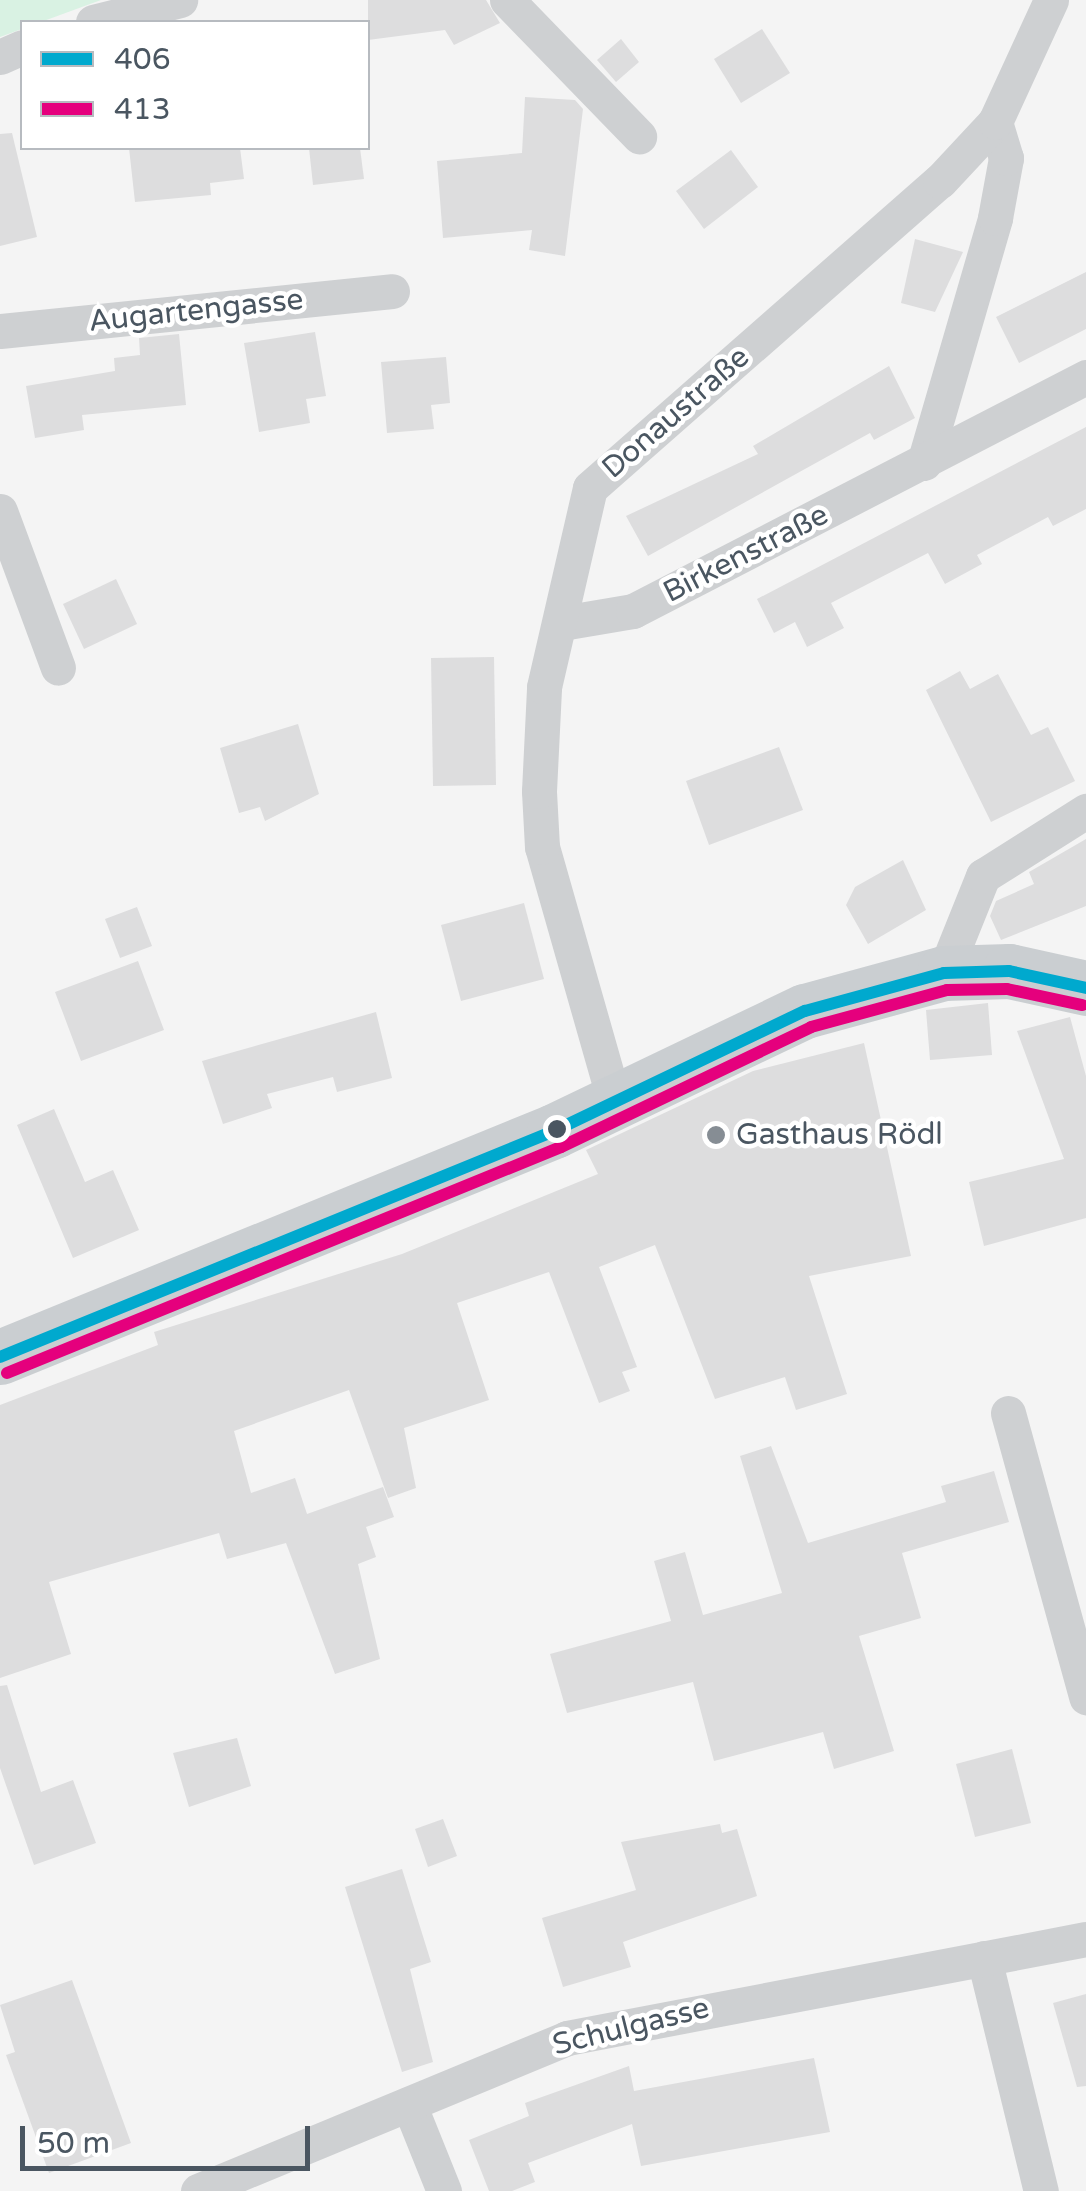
<!DOCTYPE html>
<meta charset="utf-8">
<style>
body{margin:0}
#map{position:relative;width:1086px;height:2191px;overflow:hidden;background:#f4f4f4;font-family:"Varela Round",sans-serif}
div>[style]{position:absolute}
.green>*{inset:0;background:#d9f2e3}
.building>*{inset:0;background:#ddddde}
.street>*{height:35px;margin:-17.5px;padding:0 17.5px;transform-origin:17.5px;border-radius:17.5px;background:#ced0d2}
.primary>*{height:55px;margin:-27.5px;padding:0 27.5px;transform-origin:27.5px;border-radius:27.5px;background:#caced1}
.bus-1>*{height:12px;margin:-6px;padding:0 6px;transform-origin:6px;border-radius:6px;background:#00a9ce}
.bus-2>*{height:12px;margin:-6px;padding:0 6px;transform-origin:6px;border-radius:6px;background:#e5007d}
.dots>*{width:28px;height:28px;translate:-50% -50%;box-sizing:border-box;border:5px solid #fff;border-radius:50%}
span{translate:-50% -50%;white-space:nowrap;text-align:center;line-height:1.15;-webkit-text-stroke:9px #fff;paint-order:stroke}
.street-label{font-size:30px;color:#4a5661}
.poi-label{font-size:30px;color:#4a5661}
.left{translate:0 -50%;text-align:left}
.legend{position:absolute;left:20px;top:20px;width:350px;height:130px;box-sizing:border-box;background:#fff;border:2px solid #b7bbc0;margin:0;padding:12px 18px;list-style:none;font-size:30px;color:#4a5661}
.legend li{display:flex;align-items:center;gap:20px;height:50px}
.legend b{width:50px;border:2px solid #b7bbc0}
.scale{position:absolute;left:20px;top:2126px;width:290px;height:45px;box-sizing:border-box;border:5px solid #4a5661;border-top:0;padding-left:12px;font-size:30px;line-height:35px;white-space:nowrap;color:#4a5661;-webkit-text-stroke:8px #fff;paint-order:stroke}
</style>
<div id="map">
<div class="green">
<div style="clip-path:polygon(0 0,101px 0,0 37px)"></div>
</div>
<div class="building">
<div style="clip-path:polygon(368px 0,486px 0,500px 23px,454px 45px,445px 30px,368px 40px)"></div>
<div style="clip-path:polygon(762px 29px,790px 73px,741px 103px,714px 59px)"></div>
<div style="clip-path:polygon(621px 39px,639px 62px,616px 82px,597px 60px)"></div>
<div style="clip-path:polygon(525px 97px,575px 100px,583px 109px,565px 256px,529px 250px,532px 230px,443px 238px,437px 161px,522px 153px)"></div>
<div style="clip-path:polygon(12px 133px,37px 237px,0 246px,0 134px)"></div>
<div style="clip-path:polygon(129px 148px,240px 148px,244px 179px,210px 183px,211px 195px,135px 202px)"></div>
<div style="clip-path:polygon(309px 148px,360px 148px,364px 179px,313px 185px)"></div>
<div style="clip-path:polygon(731px 150px,758px 187px,704px 229px,676px 191px)"></div>
<div style="clip-path:polygon(915px 239px,963px 252px,935px 312px,901px 303px)"></div>
<div style="clip-path:polygon(1086px 272px,1086px 329px,1019px 363px,996px 317px)"></div>
<div style="clip-path:polygon(315px 332px,326px 396px,306px 399px,310px 423px,259px 432px,244px 343px)"></div>
<div style="clip-path:polygon(179px 334px,186px 405px,82px 415px,84px 430px,35px 438px,26px 386px,115px 371px,114px 358px,140px 355px,139px 338px)"></div>
<div style="clip-path:polygon(446px 357px,450px 403px,431px 405px,434px 429px,387px 433px,381px 362px)"></div>
<div style="clip-path:polygon(889px 366px,915px 418px,874px 440px,870px 433px,648px 556px,626px 516px,758px 454px,753px 446px)"></div>
<div style="clip-path:polygon(1086px 427px,1086px 509px,1053px 526px,1048px 517px,977px 555px,982px 564px,945px 584px,928px 553px,831px 603px,844px 628px,807px 647px,795px 622px,774px 633px,757px 599px)"></div>
<div style="clip-path:polygon(116px 579px,137px 624px,84px 649px,63px 604px)"></div>
<div style="clip-path:polygon(494px 657px,496px 785px,433px 786px,431px 658px)"></div>
<div style="clip-path:polygon(960px 671px,970px 689px,998px 674px,1031px 735px,1048px 727px,1075px 781px,991px 822px,926px 690px)"></div>
<div style="clip-path:polygon(298px 724px,319px 794px,265px 821px,260px 807px,239px 813px,220px 748px)"></div>
<div style="clip-path:polygon(779px 747px,803px 810px,709px 845px,686px 781px)"></div>
<div style="clip-path:polygon(1086px 839px,1086px 906px,1001px 940px,990px 916px,996px 901px,1034px 884px,1029px 872px)"></div>
<div style="clip-path:polygon(903px 860px,926px 910px,868px 944px,846px 905px,855px 887px)"></div>
<div style="clip-path:polygon(524px 903px,544px 979px,461px 1001px,441px 925px)"></div>
<div style="clip-path:polygon(137px 907px,152px 946px,120px 958px,105px 919px)"></div>
<div style="clip-path:polygon(138px 961px,164px 1030px,81px 1061px,55px 992px)"></div>
<div style="clip-path:polygon(988px 1003px,992px 1055px,930px 1060px,926px 1010px)"></div>
<div style="clip-path:polygon(376px 1012px,392px 1078px,337px 1092px,333px 1077px,267px 1094px,272px 1108px,223px 1124px,202px 1061px)"></div>
<div style="clip-path:polygon(1070px 1017px,1086px 1076px,1086px 1218px,984px 1246px,969px 1182px,1064px 1159px,1017px 1031px)"></div>
<div style="clip-path:polygon(864px 1043px,911px 1256px,809px 1276px,847px 1394px,796px 1410px,785px 1377px,715px 1399px,655px 1245px,599px 1267px,637px 1367px,622px 1372px,630px 1391px,599px 1403px,549px 1272px,457px 1303px,489px 1400px,404px 1428px,416px 1488px,388px 1498px,349px 1390px,234px 1431px,251px 1493px,295px 1478px,307px 1514px,383px 1487px,394px 1517px,366px 1527px,376px 1557px,358px 1564px,380px 1659px,335px 1674px,286px 1543px,227px 1559px,219px 1533px,49px 1582px,71px 1654px,0 1678px,0 1405px,158px 1345px,154px 1332px,402px 1254px,598px 1174px,586px 1150px,753px 1071px)"></div>
<div style="clip-path:polygon(54px 1109px,85px 1182px,113px 1170px,139px 1230px,73px 1258px,17px 1125px)"></div>
<div style="clip-path:polygon(771px 1446px,808px 1543px,946px 1502px,941px 1486px,994px 1471px,1009px 1522px,902px 1553px,921px 1618px,859px 1636px,894px 1751px,834px 1769px,823px 1732px,714px 1761px,693px 1682px,567px 1713px,550px 1654px,671px 1621px,654px 1561px,685px 1552px,703px 1615px,782px 1593px,740px 1456px)"></div>
<div style="clip-path:polygon(7px 1685px,41px 1792px,73px 1780px,96px 1843px,34px 1865px,0 1768px,0 1686px)"></div>
<div style="clip-path:polygon(237px 1738px,251px 1786px,189px 1807px,173px 1753px)"></div>
<div style="clip-path:polygon(1012px 1749px,1031px 1823px,975px 1837px,956px 1764px)"></div>
<div style="clip-path:polygon(443px 1819px,457px 1856px,428px 1867px,415px 1829px)"></div>
<div style="clip-path:polygon(720px 1824px,722px 1833px,737px 1829px,757px 1896px,623px 1942px,631px 1967px,563px 1987px,542px 1918px,636px 1890px,621px 1842px)"></div>
<div style="clip-path:polygon(402px 1869px,431px 1962px,410px 1969px,433px 2062px,402px 2072px,345px 1887px)"></div>
<div style="clip-path:polygon(72px 1980px,131px 2143px,49px 2173px,6px 2055px,15px 2052px,0 2005px)"></div>
<div style="clip-path:polygon(1086px 1994px,1086px 2086px,1077px 2087px,1053px 2003px)"></div>
<div style="clip-path:polygon(814px 2058px,830px 2132px,641px 2166px,632px 2124px,528px 2163px,535px 2182px,512px 2191px,489px 2191px,469px 2140px,529px 2116px,525px 2103px,629px 2066px,634px 2091px)"></div>
</div>
<div class="street">
<div style="left:507px;top:0;width:190px;rotate:45.9deg"></div>
<div style="left:93px;top:22px;width:90px;rotate:-14.2deg"></div>
<div style="left:0;top:57px;width:24px;rotate:-24deg"></div>
<div style="left:0;top:331px;width:394px;rotate:-5.8deg"></div>
<div style="left:924px;top:463px;width:255px;rotate:-73.8deg"></div>
<div style="left:995px;top:218px;width:61px;rotate:-79.6deg"></div>
<div style="left:1006px;top:158px;width:38px;rotate:-107deg"></div>
<div style="left:0;top:511px;width:167px;rotate:69.7deg"></div>
<div style="left:562px;top:623px;width:72px;rotate:-9.6deg"></div>
<div style="left:633px;top:611px;width:510px;rotate:-27.32deg"></div>
<div style="left:944px;top:973px;width:105px;rotate:-68.1deg"></div>
<div style="left:983px;top:876px;width:122px;rotate:-32.3deg"></div>
<div style="left:615px;top:1103px;width:266px;rotate:-105.9deg"></div>
<div style="left:542px;top:847px;width:56px;rotate:-93.1deg"></div>
<div style="left:539px;top:791px;width:104px;rotate:-87.2deg"></div>
<div style="left:544px;top:687px;width:204px;rotate:-77deg"></div>
<div style="left:590px;top:488px;width:466px;rotate:-41.3deg"></div>
<div style="left:940px;top:181px;width:81px;rotate:-47deg"></div>
<div style="left:995px;top:122px;width:134px;rotate:-65.3deg"></div>
<div style="left:1008px;top:1413px;width:295px;rotate:74.6deg"></div>
<div style="left:984px;top:1958px;width:240px;rotate:76.3deg"></div>
<div style="left:409px;top:2104px;width:94px;rotate:68.1deg"></div>
<div style="left:198px;top:2191px;width:399px;rotate:-22.5deg"></div>
<div style="left:567px;top:2038px;width:528px;rotate:-10.8deg"></div>
</div>
<div class="primary">
<div style="left:0;top:1357px;width:598px;rotate:-22.19deg"></div>
<div style="left:554px;top:1131px;width:278px;rotate:-25.6deg"></div>
<div style="left:805px;top:1011px;width:144px;rotate:-15.3deg"></div>
<div style="left:944px;top:973px;width:65px;rotate:-1.8deg"></div>
<div style="left:1009px;top:971px;width:79px;rotate:12.4deg"></div>
</div>
<div class="bus-1">
<div style="left:0;top:1357px;width:598px;rotate:-22.19deg"></div>
<div style="left:554px;top:1131px;width:278px;rotate:-25.6deg"></div>
<div style="left:805px;top:1011px;width:144px;rotate:-15.3deg"></div>
<div style="left:944px;top:973px;width:65px;rotate:-1.8deg"></div>
<div style="left:1009px;top:971px;width:79px;rotate:12.4deg"></div>
</div>
<div class="bus-2">
<div style="left:7px;top:1373px;width:598px;rotate:-22.19deg"></div>
<div style="left:561px;top:1147px;width:277px;rotate:-25.6deg"></div>
<div style="left:811px;top:1027px;width:141px;rotate:-15.2deg"></div>
<div style="left:947px;top:990px;width:60px;rotate:-1deg"></div>
<div style="left:1007px;top:989px;width:77px;rotate:12deg"></div>
</div>
<div class="dots">
<div style="left:557px;top:1129px;background:#4a5661"></div>
<div style="left:716px;top:1135px;background:#868d94"></div>
</div>
<div class="street-label">
<span style="left:196px;top:311px;rotate:-6deg">Augartengasse</span>
<span style="left:676px;top:413px;rotate:-41deg">Donaustraße</span>
<span style="left:746px;top:554px;rotate:-27deg">Birkenstraße</span>
<span style="left:631px;top:2027px;rotate:-14deg">Schulgasse</span>
</div>
<div class="poi-label">
<span class="left" style="left:736px;top:1135px">Gasthaus Rödl</span>
</div>
<ul class="legend">
<li><b style="height:12px;background:#00a9ce"></b>406</li>
<li><b style="height:12px;background:#e5007d"></b>413</li>
</ul>
<div class="scale">50 m</div>
</div>
